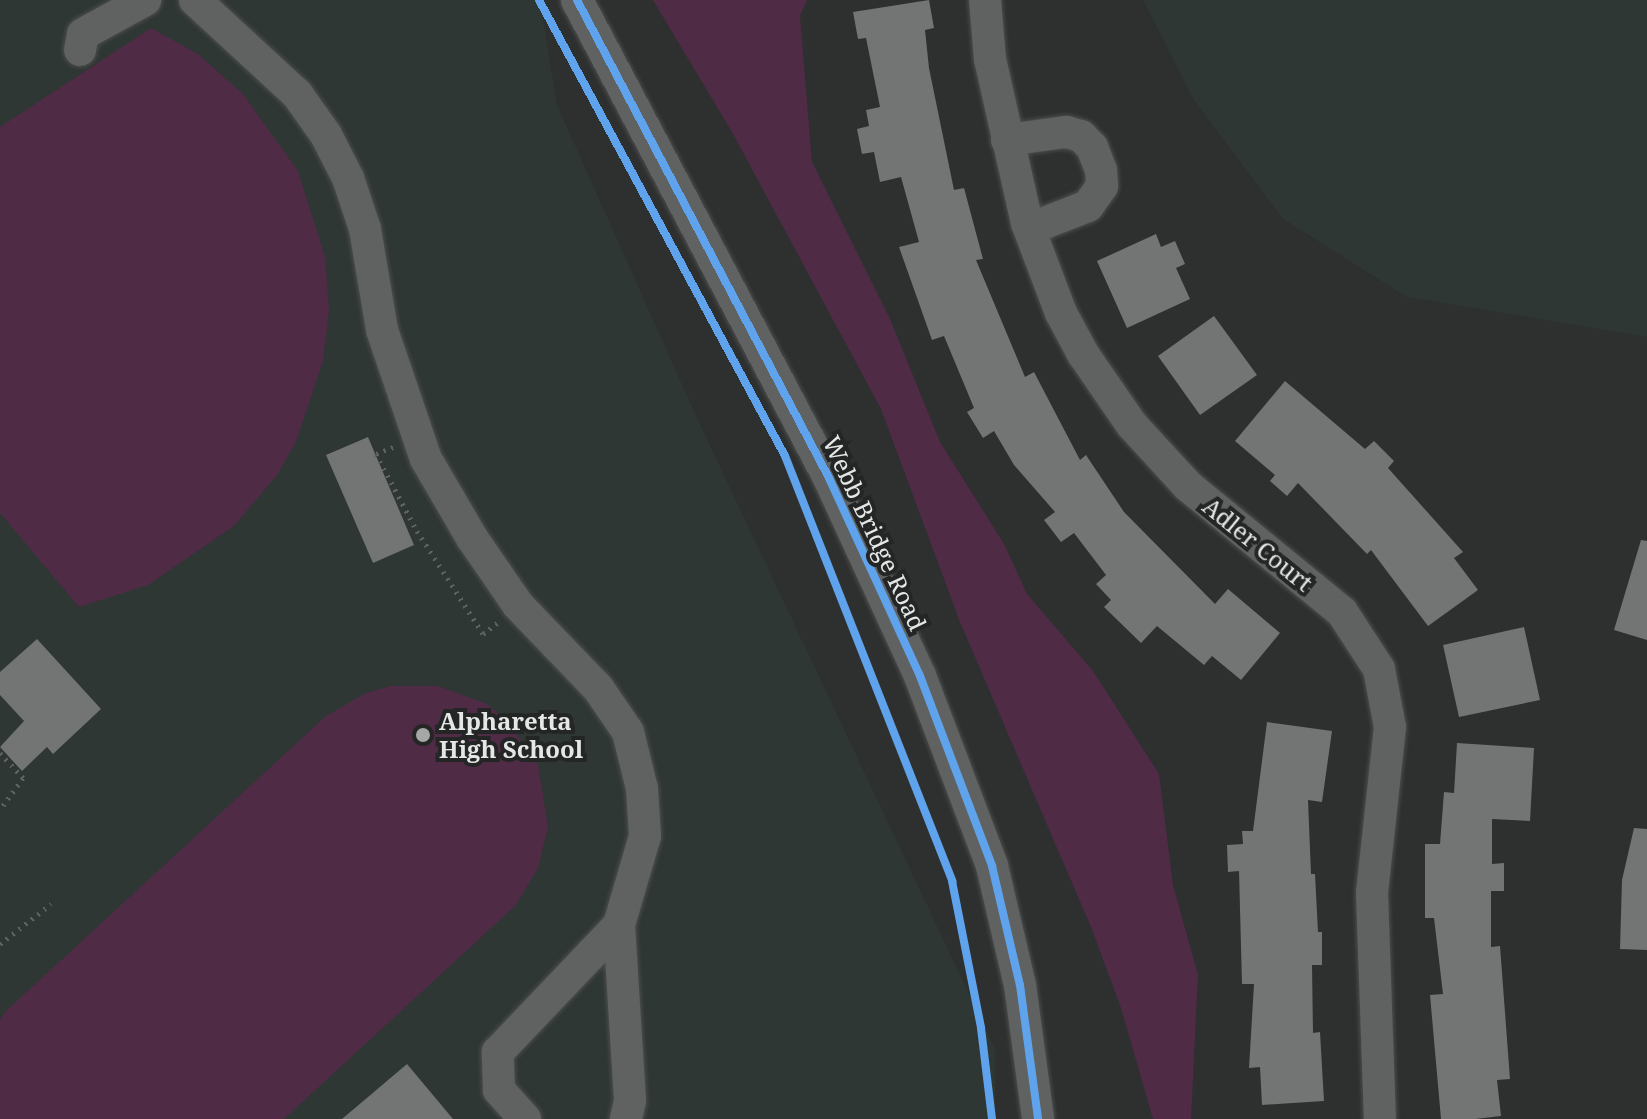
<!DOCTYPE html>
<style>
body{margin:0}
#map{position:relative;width:1647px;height:1119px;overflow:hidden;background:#2e2f2f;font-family:"Noto Serif",serif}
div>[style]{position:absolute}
.built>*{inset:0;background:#2e3733}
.green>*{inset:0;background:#4f2b46}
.building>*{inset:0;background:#737474}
.path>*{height:5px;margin-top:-2.5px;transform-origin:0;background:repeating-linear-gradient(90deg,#606161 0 2px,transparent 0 8px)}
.roads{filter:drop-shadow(0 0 2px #4c4d4d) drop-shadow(0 0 2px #4c4d4d)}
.minor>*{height:32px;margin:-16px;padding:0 16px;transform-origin:16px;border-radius:16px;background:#606261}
.cycleway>*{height:8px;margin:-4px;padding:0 4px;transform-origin:4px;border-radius:4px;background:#60a3ed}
.dots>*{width:22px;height:22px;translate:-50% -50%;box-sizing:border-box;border:4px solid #232625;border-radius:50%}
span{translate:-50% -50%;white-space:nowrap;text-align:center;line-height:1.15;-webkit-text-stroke:8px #232625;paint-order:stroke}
.street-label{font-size:24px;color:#e4e7e6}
.poi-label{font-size:24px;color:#e4e7e6;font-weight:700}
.left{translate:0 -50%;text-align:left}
</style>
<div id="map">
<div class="built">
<div style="clip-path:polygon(0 0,540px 0,557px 105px,698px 420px,995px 1049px,995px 1119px,0 1119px)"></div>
<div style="clip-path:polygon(1143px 0,1647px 0,1647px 337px,1407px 297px,1283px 219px,1192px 97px)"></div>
</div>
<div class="green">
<div style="clip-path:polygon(653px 0,807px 0,800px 16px,812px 162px,890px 319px,940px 442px,1004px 544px,1027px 594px,1093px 671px,1159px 774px,1173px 885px,1198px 975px,1191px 1119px,1153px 1119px,1121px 1008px,1091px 927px,960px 622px,881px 409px,732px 132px)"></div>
<div style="clip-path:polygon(151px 28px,198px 54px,243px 94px,298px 171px,325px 257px,329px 310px,323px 361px,296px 442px,277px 475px,234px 526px,148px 585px,79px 607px,0 513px,0 127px)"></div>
<div style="clip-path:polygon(391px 686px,438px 686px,487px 704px,505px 719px,538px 764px,548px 827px,538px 868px,516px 905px,284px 1119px,0 1119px,0 1019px,6px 1011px,326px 716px,366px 693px)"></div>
</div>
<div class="building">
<div style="clip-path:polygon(929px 0,934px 28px,925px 30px,929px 68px,954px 190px,964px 188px,983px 259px,976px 260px,1025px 377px,1034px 372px,1080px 460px,1086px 455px,1124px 512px,1215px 604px,1228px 589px,1280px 633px,1241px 680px,1212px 656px,1204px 665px,1157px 626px,1141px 643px,1104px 607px,1111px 600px,1096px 584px,1106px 575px,1074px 533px,1061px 542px,1044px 520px,1055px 512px,1014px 465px,994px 431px,983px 438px,967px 412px,974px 408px,944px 336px,932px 340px,899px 247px,919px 242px,901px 177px,880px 182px,874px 152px,862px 154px,857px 129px,869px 126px,866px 110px,880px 107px,866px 38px,858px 39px,853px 12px)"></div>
<div style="clip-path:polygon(1156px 234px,1161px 247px,1175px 241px,1185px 264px,1176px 268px,1190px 299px,1127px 328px,1097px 261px)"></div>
<div style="clip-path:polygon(1214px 316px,1257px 375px,1200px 415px,1158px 356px)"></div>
<div style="clip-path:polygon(1285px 381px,1365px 449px,1374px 441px,1394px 461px,1388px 468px,1463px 552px,1454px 558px,1478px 590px,1428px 626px,1371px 550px,1367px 554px,1298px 483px,1287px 496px,1270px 481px,1275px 475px,1235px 441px)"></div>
<div style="clip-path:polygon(368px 437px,414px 545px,373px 563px,326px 455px)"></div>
<div style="clip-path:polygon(1641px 540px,1647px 541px,1647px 640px,1614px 630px)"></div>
<div style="clip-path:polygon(1524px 627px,1540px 700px,1459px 717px,1443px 645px)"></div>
<div style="clip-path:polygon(37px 639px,101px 709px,53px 754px,47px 747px,22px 771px,0 747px,24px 721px,0 695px,0 672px)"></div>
<div style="clip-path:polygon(1267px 722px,1332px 731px,1322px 802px,1308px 800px,1311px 874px,1315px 874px,1318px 932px,1322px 932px,1322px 965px,1312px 965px,1313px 1033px,1320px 1032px,1324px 1101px,1262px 1105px,1260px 1067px,1249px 1068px,1254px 984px,1242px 984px,1239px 871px,1228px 872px,1227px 845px,1243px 844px,1242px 831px,1253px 831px)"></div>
<div style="clip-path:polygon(1457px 743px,1534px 748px,1530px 821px,1492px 819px,1492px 864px,1504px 863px,1504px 891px,1491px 891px,1491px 947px,1500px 946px,1510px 1079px,1497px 1080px,1501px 1116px,1475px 1119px,1441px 1119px,1430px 995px,1443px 994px,1434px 918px,1425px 918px,1425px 844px,1440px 844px,1444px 792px,1454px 793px)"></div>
<div style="clip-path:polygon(1634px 828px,1647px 829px,1647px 950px,1620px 949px,1622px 880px)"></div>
<div style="clip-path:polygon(407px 1064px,453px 1119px,342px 1119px)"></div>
</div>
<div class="path">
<div style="left:393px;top:447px;width:18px;rotate:158deg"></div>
<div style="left:376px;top:454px;width:87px;rotate:62deg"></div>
<div style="left:417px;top:531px;width:122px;rotate:57.3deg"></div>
<div style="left:483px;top:634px;width:18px;rotate:-38deg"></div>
<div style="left:0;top:753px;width:34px;rotate:47deg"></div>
<div style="left:23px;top:778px;width:39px;rotate:126deg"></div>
<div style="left:0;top:944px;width:65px;rotate:-38.1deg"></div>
</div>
<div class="roads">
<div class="minor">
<div style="left:195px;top:0;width:139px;rotate:42.7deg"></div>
<div style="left:297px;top:94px;width:50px;rotate:54.7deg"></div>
<div style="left:326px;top:135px;width:48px;rotate:62.9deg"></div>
<div style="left:348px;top:178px;width:54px;rotate:71.6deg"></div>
<div style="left:365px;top:229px;width:102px;rotate:80.4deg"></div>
<div style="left:382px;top:330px;width:136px;rotate:71.2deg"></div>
<div style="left:426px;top:459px;width:91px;rotate:59.8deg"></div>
<div style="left:472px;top:538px;width:81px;rotate:55.5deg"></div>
<div style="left:518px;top:605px;width:115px;rotate:46.1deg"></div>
<div style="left:598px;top:688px;width:53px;rotate:55.7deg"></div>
<div style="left:628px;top:732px;width:59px;rotate:76.2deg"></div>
<div style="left:642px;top:789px;width:47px;rotate:86.3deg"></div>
<div style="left:645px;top:836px;width:93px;rotate:106.3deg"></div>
<div style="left:619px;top:925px;width:176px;rotate:86.4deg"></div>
<div style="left:630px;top:1101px;width:18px;rotate:103deg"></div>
<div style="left:577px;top:0;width:540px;rotate:62.2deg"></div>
<div style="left:829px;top:478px;width:218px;rotate:65.3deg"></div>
<div style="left:920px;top:676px;width:203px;rotate:69.2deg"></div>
<div style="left:992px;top:866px;width:122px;rotate:76.8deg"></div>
<div style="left:1020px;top:985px;width:135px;rotate:82.3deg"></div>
<div style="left:985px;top:0;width:59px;rotate:85.2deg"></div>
<div style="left:990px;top:59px;width:168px;rotate:77.3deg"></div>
<div style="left:1027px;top:223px;width:96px;rotate:69.3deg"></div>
<div style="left:1061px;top:313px;width:47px;rotate:61.8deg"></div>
<div style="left:1083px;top:354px;width:86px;rotate:55.4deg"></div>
<div style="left:1132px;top:425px;width:83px;rotate:47.4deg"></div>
<div style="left:1188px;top:486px;width:199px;rotate:39.3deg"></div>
<div style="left:1342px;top:612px;width:68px;rotate:57deg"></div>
<div style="left:1379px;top:669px;width:59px;rotate:79.3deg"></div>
<div style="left:1390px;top:727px;width:167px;rotate:96.2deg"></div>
<div style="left:1372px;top:893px;width:226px;rotate:88deg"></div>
<div style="left:80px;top:50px;width:16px;rotate:-79deg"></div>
<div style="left:83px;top:34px;width:71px;rotate:-28.7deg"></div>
<div style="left:1007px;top:140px;width:60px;rotate:-7.7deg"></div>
<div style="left:1066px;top:132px;width:16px;rotate:15deg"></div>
<div style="left:1081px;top:136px;width:16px;rotate:45deg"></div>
<div style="left:1092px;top:147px;width:25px;rotate:69deg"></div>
<div style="left:1101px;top:170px;width:16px;rotate:86deg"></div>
<div style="left:1102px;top:186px;width:24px;rotate:125deg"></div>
<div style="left:1088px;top:206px;width:63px;rotate:158.7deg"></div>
<div style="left:525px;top:1119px;width:39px;rotate:-132deg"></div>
<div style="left:499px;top:1090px;width:38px;rotate:-92deg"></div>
<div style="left:498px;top:1052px;width:175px;rotate:-46.4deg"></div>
</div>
</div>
<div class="cycleway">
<div style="left:539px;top:0;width:518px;rotate:61.65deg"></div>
<div style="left:785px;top:456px;width:457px;rotate:68.5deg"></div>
<div style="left:952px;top:881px;width:150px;rotate:78.8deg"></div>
<div style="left:981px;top:1028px;width:92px;rotate:83.1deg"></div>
<div style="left:577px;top:0;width:540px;rotate:62.2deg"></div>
<div style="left:829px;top:478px;width:218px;rotate:65.3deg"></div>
<div style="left:920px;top:676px;width:203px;rotate:69.2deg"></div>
<div style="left:992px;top:866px;width:122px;rotate:76.8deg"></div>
<div style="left:1020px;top:985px;width:135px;rotate:82.3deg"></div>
</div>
<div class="dots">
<div style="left:423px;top:735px;background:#a4a7a6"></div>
</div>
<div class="street-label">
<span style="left:875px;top:533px;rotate:65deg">Webb Bridge Road</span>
<span style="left:1258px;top:544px;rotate:39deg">Adler Court</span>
</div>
<div class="poi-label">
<span class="left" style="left:439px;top:735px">Alpharetta<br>High School</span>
</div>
</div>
